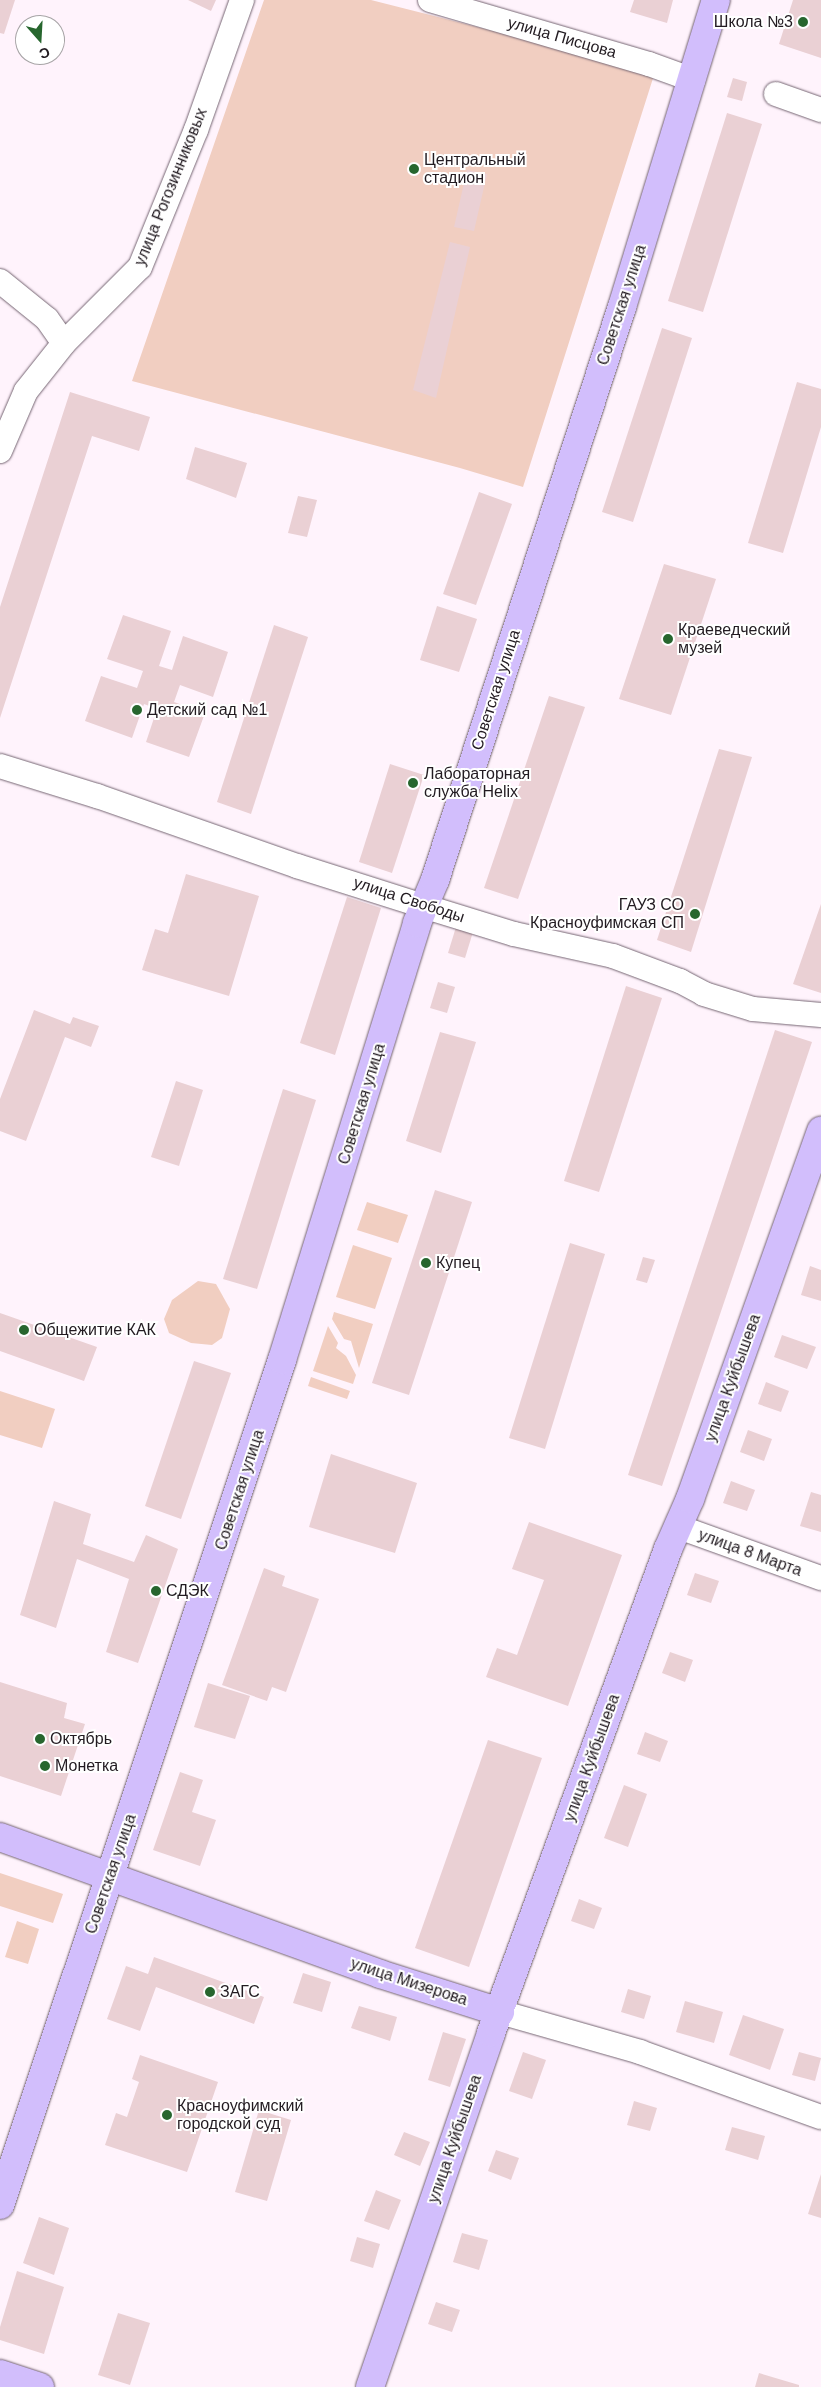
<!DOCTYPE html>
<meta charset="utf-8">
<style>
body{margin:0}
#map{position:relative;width:821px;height:2387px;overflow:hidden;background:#fff3fc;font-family:Arial,sans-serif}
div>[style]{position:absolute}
.green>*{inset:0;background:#f1cec1}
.building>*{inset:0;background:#ead0d4}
.roads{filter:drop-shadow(0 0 1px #766673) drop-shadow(0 0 1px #766673)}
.minor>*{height:24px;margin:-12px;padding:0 12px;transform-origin:12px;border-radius:12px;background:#fff}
.major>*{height:28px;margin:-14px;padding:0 14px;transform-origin:14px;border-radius:14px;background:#d2befc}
.dots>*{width:14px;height:14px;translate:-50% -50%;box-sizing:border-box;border:2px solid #fff;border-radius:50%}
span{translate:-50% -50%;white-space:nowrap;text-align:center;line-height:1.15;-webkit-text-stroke:4px #fff;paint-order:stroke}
.poi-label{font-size:16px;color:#221b21}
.right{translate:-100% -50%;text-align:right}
.left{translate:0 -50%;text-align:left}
.street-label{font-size:16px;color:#221b21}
.north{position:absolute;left:15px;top:15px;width:50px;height:50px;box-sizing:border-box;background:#fff;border:1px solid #a7a4a6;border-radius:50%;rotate:161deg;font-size:14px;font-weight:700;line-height:20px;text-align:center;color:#221b21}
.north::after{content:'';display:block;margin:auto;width:18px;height:22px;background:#27662e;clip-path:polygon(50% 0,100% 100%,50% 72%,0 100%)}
</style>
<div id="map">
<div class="green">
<div style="clip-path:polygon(264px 0,371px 0,655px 72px,523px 487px,460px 468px,132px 381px)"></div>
<div style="clip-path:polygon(367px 1202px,408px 1215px,398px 1243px,357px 1230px)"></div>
<div style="clip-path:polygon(353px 1245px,392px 1258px,375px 1309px,336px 1297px)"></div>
<div style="clip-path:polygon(198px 1281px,216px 1284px,230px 1309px,222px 1338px,212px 1345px,191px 1343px,169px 1333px,164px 1319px,172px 1300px)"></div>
<div style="clip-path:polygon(334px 1312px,373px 1324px,359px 1368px,351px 1341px,344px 1339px,332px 1319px)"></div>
<div style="clip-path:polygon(328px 1326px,338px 1343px,336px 1348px,346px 1356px,356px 1375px,353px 1384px,313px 1371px)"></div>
<div style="clip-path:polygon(311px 1377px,350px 1391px,347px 1399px,308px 1386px)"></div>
<div style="clip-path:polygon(0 1391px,55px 1409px,42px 1448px,0 1435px)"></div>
<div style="clip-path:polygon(0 1873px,63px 1894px,53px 1923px,0 1906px)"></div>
<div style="clip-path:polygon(17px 1921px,39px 1929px,28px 1964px,5px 1957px)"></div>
</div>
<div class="building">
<div style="clip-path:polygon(0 0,15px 0,4px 34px,0 33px)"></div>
<div style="clip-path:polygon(188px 0,216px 0,211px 11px)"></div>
<div style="clip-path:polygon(634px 0,673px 0,667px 23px,630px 12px)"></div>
<div style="clip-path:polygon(793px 0,821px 0,821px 58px,779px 44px)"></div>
<div style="clip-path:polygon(733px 78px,747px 82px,742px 101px,727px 97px)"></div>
<div style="clip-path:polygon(727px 113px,762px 124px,703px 312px,668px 301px)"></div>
<div style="clip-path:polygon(467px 170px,487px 174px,474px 231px,454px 227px)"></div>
<div style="clip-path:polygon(450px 242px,470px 247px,436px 398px,413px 390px)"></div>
<div style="clip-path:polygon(662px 328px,692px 338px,633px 522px,602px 512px)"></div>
<div style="clip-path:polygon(797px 382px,821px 389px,821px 427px,783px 553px,748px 543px)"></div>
<div style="clip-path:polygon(70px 392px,150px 417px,139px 451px,92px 436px,0 718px,0 607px)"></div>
<div style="clip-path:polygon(195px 447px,247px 463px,236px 498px,186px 479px)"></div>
<div style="clip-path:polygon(479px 492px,512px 504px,476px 605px,443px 594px)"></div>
<div style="clip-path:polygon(298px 496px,317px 500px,307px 537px,288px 533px)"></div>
<div style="clip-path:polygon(664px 564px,716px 579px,671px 715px,619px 699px)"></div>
<div style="clip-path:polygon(437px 606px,477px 619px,459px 672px,420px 660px)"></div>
<div style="clip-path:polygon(123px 615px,171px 631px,159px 666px,172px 670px,183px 636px,228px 652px,213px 697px,180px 685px,174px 702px,205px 713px,189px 757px,146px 742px,157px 709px,144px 704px,132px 738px,85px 721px,101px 676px,137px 688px,143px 671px,107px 659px)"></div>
<div style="clip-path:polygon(274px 625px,308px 637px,251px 814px,217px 802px)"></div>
<div style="clip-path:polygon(549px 696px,585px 707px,518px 899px,484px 888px)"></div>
<div style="clip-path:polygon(719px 749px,752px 757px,691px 952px,657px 940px)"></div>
<div style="clip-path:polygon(390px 764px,424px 775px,392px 873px,359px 862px)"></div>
<div style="clip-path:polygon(186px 874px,259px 896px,229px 996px,142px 970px,155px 929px,168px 933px)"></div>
<div style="clip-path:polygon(347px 897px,381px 908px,335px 1055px,300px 1043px)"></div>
<div style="clip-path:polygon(821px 904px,821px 993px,793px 984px)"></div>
<div style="clip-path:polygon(456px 927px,473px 932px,465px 958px,448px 953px)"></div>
<div style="clip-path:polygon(438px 982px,455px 987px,447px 1013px,430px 1008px)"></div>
<div style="clip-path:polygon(626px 986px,662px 998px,599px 1192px,564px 1181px)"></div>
<div style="clip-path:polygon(34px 1010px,70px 1024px,73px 1017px,99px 1026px,91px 1047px,65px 1037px,26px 1141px,0 1131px,0 1099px)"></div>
<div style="clip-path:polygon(775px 1030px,812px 1042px,662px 1486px,628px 1475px)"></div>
<div style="clip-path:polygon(440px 1032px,476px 1042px,441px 1153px,406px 1141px)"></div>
<div style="clip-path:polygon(176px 1081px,203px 1090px,179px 1166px,151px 1157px)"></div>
<div style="clip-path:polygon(283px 1089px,316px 1100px,257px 1289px,223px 1279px)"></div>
<div style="clip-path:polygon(435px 1190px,472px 1202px,409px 1395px,372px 1383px)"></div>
<div style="clip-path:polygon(570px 1243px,605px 1254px,545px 1449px,509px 1438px)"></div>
<div style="clip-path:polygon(643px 1257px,655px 1260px,647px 1283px,636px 1280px)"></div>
<div style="clip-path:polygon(810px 1266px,821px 1270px,821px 1301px,801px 1295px)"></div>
<div style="clip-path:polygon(0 1313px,97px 1347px,84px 1381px,0 1351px)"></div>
<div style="clip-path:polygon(782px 1335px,816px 1347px,807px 1369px,774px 1357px)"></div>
<div style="clip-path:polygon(194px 1361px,231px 1373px,181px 1519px,145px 1506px)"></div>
<div style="clip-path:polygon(766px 1382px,789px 1391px,781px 1412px,758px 1404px)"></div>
<div style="clip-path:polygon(748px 1430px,772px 1439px,764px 1461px,740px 1452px)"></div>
<div style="clip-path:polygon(331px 1454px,417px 1483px,395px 1553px,309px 1527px)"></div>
<div style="clip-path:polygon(731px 1481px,755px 1490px,747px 1511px,723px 1503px)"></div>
<div style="clip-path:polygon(811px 1492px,821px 1495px,821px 1532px,800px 1526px)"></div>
<div style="clip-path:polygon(54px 1501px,91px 1514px,83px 1544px,134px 1562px,146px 1535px,178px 1549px,138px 1663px,106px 1652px,129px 1579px,77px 1559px,56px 1628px,20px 1615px)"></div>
<div style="clip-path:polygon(529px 1522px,622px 1555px,568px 1706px,486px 1677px,497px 1648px,517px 1655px,544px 1580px,512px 1569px)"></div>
<div style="clip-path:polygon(264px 1568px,285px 1576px,282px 1586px,319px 1599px,286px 1692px,272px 1687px,267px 1701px,222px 1685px)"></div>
<div style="clip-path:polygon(695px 1573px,719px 1581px,711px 1603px,687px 1595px)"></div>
<div style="clip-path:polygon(670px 1652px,693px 1660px,685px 1682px,662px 1673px)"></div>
<div style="clip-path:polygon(0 1682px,67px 1703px,64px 1718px,85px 1724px,61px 1796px,0 1776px)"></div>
<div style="clip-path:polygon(208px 1683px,250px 1696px,235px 1739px,194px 1727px)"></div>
<div style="clip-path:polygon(645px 1732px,668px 1741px,660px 1762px,637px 1754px)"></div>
<div style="clip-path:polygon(488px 1740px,542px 1758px,469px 1967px,415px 1948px)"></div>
<div style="clip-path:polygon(180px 1772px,203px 1780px,192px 1812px,216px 1820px,200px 1866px,153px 1850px)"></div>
<div style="clip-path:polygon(624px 1785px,647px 1794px,628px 1847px,604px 1838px)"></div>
<div style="clip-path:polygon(579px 1899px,602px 1908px,594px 1929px,571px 1921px)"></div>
<div style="clip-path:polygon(154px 1957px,264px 1997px,254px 2024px,156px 1987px,140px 2031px,107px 2019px,126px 1966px,148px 1974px)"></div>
<div style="clip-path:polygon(303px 1973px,331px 1982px,322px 2012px,293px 2003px)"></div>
<div style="clip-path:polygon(628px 1989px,651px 1996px,644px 2019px,621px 2012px)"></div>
<div style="clip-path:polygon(685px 2001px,723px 2012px,714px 2043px,676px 2032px)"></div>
<div style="clip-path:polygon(359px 2006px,397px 2017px,390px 2041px,351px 2028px)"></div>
<div style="clip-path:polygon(743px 2015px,784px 2029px,770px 2070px,729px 2055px)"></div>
<div style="clip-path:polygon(443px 2032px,466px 2039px,450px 2087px,428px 2080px)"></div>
<div style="clip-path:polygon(523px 2052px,546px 2060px,532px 2099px,509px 2091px)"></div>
<div style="clip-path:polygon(799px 2052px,821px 2058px,815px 2081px,792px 2075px)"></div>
<div style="clip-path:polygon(140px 2055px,218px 2082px,187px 2172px,105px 2145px,116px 2113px,127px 2117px,139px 2082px,132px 2079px)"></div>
<div style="clip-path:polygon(634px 2101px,657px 2108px,650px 2131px,627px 2125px)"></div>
<div style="clip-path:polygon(259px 2110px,291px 2120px,267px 2201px,235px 2192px)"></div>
<div style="clip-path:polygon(732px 2127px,765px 2136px,758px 2160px,725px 2150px)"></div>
<div style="clip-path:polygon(404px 2132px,430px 2142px,420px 2166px,394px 2155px)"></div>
<div style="clip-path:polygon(496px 2150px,519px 2158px,511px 2180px,488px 2171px)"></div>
<div style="clip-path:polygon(821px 2174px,821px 2218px,808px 2214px)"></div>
<div style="clip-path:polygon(376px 2190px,401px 2200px,389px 2230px,364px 2221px)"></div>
<div style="clip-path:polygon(39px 2217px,69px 2228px,54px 2275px,23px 2263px)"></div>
<div style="clip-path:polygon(462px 2233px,488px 2240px,479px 2270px,453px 2262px)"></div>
<div style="clip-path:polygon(357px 2237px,380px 2244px,373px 2268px,350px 2261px)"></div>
<div style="clip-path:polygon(17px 2271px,64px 2287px,44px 2354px,0 2340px,0 2327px)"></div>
<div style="clip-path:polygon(436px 2302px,460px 2310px,452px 2332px,428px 2324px)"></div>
<div style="clip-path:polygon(118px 2313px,150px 2323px,130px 2385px,98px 2375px)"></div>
<div style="clip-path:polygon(759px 2373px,799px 2385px,799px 2387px,755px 2387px)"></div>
</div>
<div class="roads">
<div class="minor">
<div style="left:430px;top:0;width:228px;rotate:16.3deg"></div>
<div style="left:649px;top:64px;width:47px;rotate:20deg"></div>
<div style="left:776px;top:94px;width:48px;rotate:19.6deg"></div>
<div style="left:0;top:281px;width:60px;rotate:39deg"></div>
<div style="left:47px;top:319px;width:29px;rotate:55deg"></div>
<div style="left:0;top:451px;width:65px;rotate:-66.6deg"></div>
<div style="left:26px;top:391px;width:61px;rotate:-51.6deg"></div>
<div style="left:64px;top:343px;width:107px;rotate:-45deg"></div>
<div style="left:140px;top:267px;width:148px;rotate:-67.8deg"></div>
<div style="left:196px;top:130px;width:138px;rotate:-70.5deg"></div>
<div style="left:0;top:766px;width:102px;rotate:17.2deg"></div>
<div style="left:97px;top:796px;width:212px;rotate:19.3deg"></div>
<div style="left:297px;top:866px;width:132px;rotate:17.6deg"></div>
<div style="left:423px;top:906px;width:95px;rotate:17.1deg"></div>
<div style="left:514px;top:934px;width:101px;rotate:12.5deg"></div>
<div style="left:613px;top:956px;width:72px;rotate:20.5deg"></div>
<div style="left:680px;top:981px;width:27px;rotate:28deg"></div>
<div style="left:704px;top:994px;width:51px;rotate:17deg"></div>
<div style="left:753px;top:1009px;width:68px;rotate:5deg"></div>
<div style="left:679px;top:1527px;width:151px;rotate:19.8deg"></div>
<div style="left:500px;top:2012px;width:146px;rotate:15.9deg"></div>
<div style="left:640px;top:2052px;width:192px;rotate:19.8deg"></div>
</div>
<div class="major">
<div style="left:0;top:1837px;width:404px;rotate:19.8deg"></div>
<div style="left:380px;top:1974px;width:126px;rotate:17.6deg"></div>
<div style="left:0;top:2205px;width:891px;rotate:-71.54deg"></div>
<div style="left:282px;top:1360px;width:457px;rotate:-72.8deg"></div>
<div style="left:417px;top:923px;width:47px;rotate:-67.3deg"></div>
<div style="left:435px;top:880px;width:603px;rotate:-71.93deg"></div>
<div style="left:622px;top:307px;width:321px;rotate:-73deg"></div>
<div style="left:0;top:2374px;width:42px;rotate:18deg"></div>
<div style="left:370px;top:2387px;width:374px;rotate:-71.1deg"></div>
<div style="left:491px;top:2033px;width:515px;rotate:-69.91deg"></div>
<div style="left:668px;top:1549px;width:55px;rotate:-66.3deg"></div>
<div style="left:690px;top:1499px;width:391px;rotate:-70.4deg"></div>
</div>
</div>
<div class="dots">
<div style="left:803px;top:22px;background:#27662e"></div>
<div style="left:414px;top:169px;background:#27662e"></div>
<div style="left:668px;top:639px;background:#27662e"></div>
<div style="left:137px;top:710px;background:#27662e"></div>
<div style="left:413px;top:783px;background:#27662e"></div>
<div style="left:695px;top:914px;background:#27662e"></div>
<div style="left:426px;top:1263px;background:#27662e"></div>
<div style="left:24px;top:1330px;background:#27662e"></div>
<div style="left:156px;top:1591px;background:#27662e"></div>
<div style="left:40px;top:1739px;background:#27662e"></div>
<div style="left:45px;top:1766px;background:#27662e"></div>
<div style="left:210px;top:1992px;background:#27662e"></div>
<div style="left:167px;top:2115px;background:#27662e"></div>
</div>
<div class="poi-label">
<span class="right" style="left:793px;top:22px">Школа №3</span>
<span class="left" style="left:424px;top:169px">Центральный<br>стадион</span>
<span class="left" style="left:678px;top:639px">Краеведческий<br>музей</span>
<span class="left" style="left:147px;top:710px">Детский сад №1</span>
<span class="left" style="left:424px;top:783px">Лабораторная<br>служба Helix</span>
<span class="right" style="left:684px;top:914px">ГАУЗ СО<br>Красноуфимская СП</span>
<span class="left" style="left:436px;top:1263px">Купец</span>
<span class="left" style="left:34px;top:1330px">Общежитие КАК</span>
<span class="left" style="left:166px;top:1591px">СДЭК</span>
<span class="left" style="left:50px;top:1739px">Октябрь</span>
<span class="left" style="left:55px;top:1766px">Монетка</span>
<span class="left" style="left:220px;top:1992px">ЗАГС</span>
<span class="left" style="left:177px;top:2115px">Красноуфимский<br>городской суд</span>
</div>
<div class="street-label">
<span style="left:562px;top:38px;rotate:16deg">улица Писцова</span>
<span style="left:171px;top:187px;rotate:-68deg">улица Рогозинниковых</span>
<span style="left:622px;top:305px;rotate:-72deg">Советская улица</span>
<span style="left:496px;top:690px;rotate:-72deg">Советская улица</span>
<span style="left:409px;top:900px;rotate:18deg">улица Свободы</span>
<span style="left:362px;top:1104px;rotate:-73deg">Советская улица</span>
<span style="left:733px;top:1378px;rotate:-70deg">улица Куйбышева</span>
<span style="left:240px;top:1490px;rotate:-72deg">Советская улица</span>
<span style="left:750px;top:1553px;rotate:20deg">улица 8 Марта</span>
<span style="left:592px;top:1758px;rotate:-70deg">улица Куйбышева</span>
<span style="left:111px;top:1874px;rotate:-71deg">Советская улица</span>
<span style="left:409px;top:1982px;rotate:18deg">улица Мизерова</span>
<span style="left:455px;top:2139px;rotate:-71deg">улица Куйбышева</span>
</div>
<div class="north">С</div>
</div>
